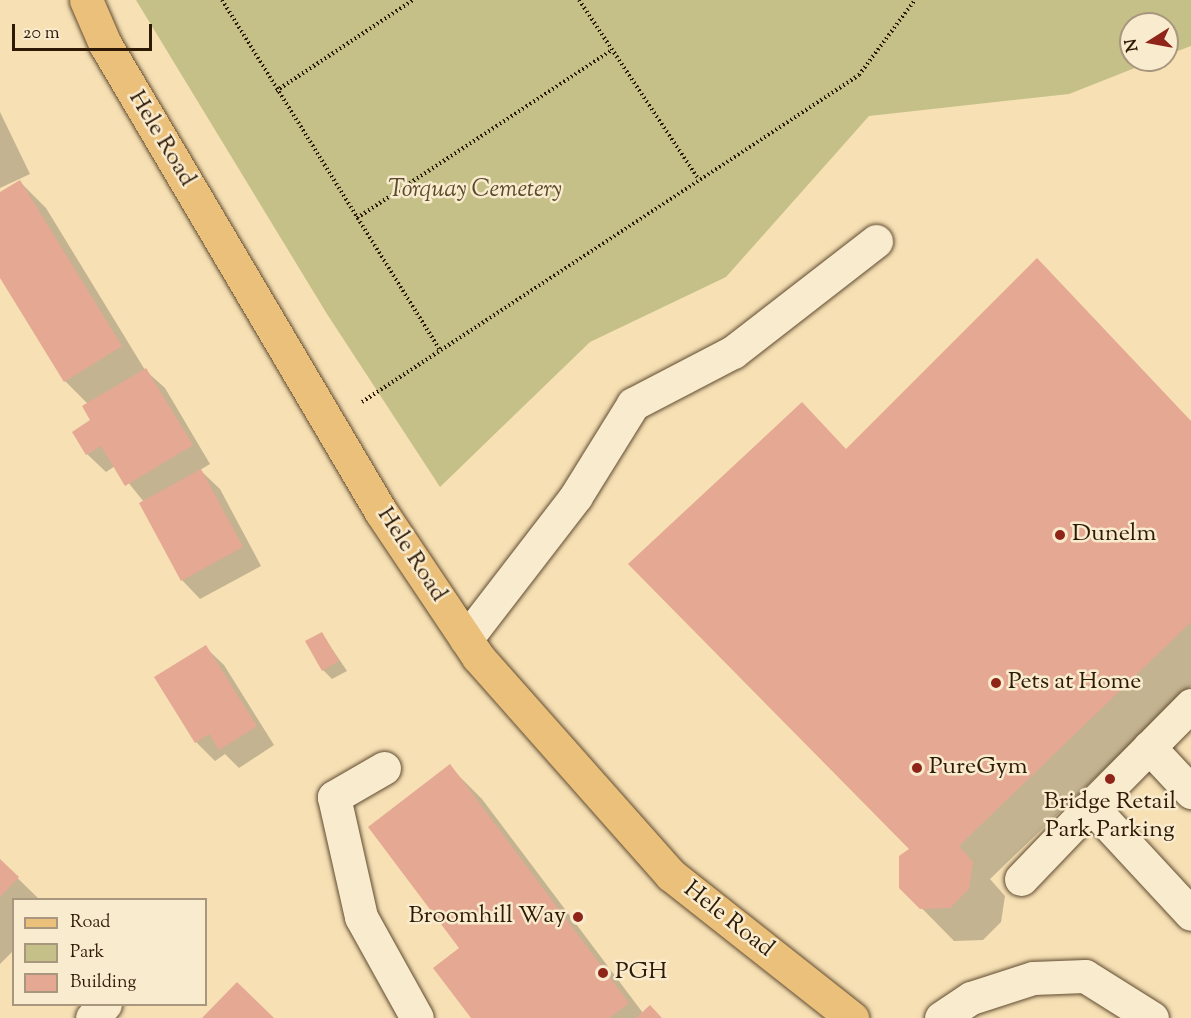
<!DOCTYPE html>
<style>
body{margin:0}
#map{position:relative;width:1191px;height:1018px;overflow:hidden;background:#f6e0b4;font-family:"Sorts Mill Goudy",serif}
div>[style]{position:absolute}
.green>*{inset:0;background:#c4c087}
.shadow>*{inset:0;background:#0003}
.building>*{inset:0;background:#e5a893}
.path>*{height:4px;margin-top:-2px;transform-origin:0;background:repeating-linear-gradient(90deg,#2e1905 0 1.5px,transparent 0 4.5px)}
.roads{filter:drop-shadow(0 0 2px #604b31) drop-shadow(0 0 2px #604b31)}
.minor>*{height:33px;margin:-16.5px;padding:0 16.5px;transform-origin:16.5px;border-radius:16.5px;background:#f9ebce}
.major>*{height:33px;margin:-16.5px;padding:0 16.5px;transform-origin:16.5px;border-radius:16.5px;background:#ebc07a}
.dots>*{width:16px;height:16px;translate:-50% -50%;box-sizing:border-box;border:3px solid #f9ebce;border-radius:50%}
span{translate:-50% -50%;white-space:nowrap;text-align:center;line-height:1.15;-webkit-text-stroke:5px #f9ebce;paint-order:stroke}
.street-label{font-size:24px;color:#2e1905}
.park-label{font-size:24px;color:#5b4b2c;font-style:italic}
.poi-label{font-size:24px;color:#2e1905}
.left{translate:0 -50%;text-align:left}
.right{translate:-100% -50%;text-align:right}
.legend{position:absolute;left:12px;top:898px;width:195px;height:108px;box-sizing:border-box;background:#f9ebce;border:2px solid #a8977e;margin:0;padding:8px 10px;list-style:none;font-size:18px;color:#2e1905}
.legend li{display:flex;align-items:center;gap:12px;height:30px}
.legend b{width:30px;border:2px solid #a8977e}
.north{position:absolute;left:1119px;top:12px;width:60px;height:60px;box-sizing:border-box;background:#f9ebce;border:2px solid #a8977e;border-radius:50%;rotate:259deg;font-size:16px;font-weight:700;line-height:24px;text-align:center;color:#2e1905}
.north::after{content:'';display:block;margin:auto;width:21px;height:27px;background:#8f2418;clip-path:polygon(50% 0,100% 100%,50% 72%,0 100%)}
.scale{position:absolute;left:12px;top:24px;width:140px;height:27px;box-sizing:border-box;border:3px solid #2e1905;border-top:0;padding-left:8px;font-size:18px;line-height:21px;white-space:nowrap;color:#2e1905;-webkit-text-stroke:4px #f9ebce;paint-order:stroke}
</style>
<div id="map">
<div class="green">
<div style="clip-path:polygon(136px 0,1191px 0,1191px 46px,1167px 55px,1167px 24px,1131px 24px,1131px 60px,1155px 60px,1069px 94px,869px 116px,726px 277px,590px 342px,440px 487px,327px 314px)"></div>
</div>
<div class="shadow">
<div style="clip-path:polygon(0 112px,30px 174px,0 188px)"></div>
<div style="clip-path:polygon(20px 182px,46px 208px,145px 370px,165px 388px,210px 464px,200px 470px,220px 489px,261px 566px,200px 599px,182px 580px,144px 502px,115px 466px,106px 472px,87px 454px,92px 421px,88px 404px,65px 381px,0 275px,0 194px)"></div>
<div style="clip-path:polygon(1191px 421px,1191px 686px,990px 879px,1005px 896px,1001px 922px,983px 940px,954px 941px,901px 887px,911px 849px,847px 450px)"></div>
<div style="clip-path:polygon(322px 634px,347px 671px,332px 679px,323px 670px)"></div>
<div style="clip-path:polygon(205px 647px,224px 665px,274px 745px,239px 768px,225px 754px,215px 761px,196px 742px)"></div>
<div style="clip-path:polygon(449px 766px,482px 799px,643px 1013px,661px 1018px,473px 1018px,461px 948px)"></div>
<div style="clip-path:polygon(0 861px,40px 900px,14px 900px,14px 950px,0 964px)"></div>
</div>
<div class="building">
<div style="clip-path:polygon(20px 180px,122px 346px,64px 382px,0 278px,0 192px)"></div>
<div style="clip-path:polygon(1037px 258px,1191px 421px,1191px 622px,959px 846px,973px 862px,969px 889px,950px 908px,920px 909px,899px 888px,899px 856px,909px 849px,628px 564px,802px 402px,846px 449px)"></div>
<div style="clip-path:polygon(146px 368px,193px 445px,125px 486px,101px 446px,86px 455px,72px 432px,90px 420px,82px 406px)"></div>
<div style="clip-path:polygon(201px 469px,243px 547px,181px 581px,139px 503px)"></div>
<div style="clip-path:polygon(322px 632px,339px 661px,322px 671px,305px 641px)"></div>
<div style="clip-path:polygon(206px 645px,257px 726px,219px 750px,209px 734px,195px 743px,154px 677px)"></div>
<div style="clip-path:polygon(450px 764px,629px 1003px,609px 1018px,471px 1018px,433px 968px,459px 948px,368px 827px)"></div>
<div style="clip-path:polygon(0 859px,19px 877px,0 897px)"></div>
<div style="clip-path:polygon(237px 982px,274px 1018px,202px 1018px)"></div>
<div style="clip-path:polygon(650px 1005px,662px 1018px,636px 1018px)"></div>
</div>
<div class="path">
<div style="left:222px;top:0;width:411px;rotate:58.1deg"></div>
<div style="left:579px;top:0;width:213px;rotate:56.3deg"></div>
<div style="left:276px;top:91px;width:164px;rotate:-33.6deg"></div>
<div style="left:357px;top:218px;width:305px;rotate:-33.4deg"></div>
<div style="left:362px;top:402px;width:595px;rotate:-33.34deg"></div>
<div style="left:859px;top:75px;width:94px;rotate:-53.3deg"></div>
</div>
<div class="roads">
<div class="minor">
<div style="left:466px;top:639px;width:180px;rotate:-52.4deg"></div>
<div style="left:576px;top:496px;width:108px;rotate:-58.2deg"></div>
<div style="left:633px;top:404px;width:113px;rotate:-27.5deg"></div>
<div style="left:733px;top:352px;width:181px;rotate:-37.8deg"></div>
<div style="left:1191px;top:705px;width:142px;rotate:134.7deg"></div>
<div style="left:1091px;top:806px;width:147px;rotate:47.2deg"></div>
<div style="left:1149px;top:747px;width:62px;rotate:47deg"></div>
<div style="left:384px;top:768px;width:58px;rotate:149.9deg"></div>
<div style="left:334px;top:797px;width:123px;rotate:77.3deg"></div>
<div style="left:361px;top:917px;width:115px;rotate:61deg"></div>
<div style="left:1021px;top:879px;width:101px;rotate:-46.2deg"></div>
<div style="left:92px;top:1018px;width:19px;rotate:-47deg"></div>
<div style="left:941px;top:1018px;width:36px;rotate:-34deg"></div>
<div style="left:971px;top:998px;width:65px;rotate:-17.9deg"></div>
<div style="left:1033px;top:978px;width:52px;rotate:-2.2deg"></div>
<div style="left:1085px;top:976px;width:79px;rotate:32.1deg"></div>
</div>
<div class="major">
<div style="left:86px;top:0;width:48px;rotate:66.6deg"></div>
<div style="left:105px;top:44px;width:543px;rotate:59.47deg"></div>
<div style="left:381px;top:512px;width:174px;rotate:56.2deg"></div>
<div style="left:478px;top:657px;width:291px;rotate:48.5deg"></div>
<div style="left:671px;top:875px;width:231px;rotate:38.3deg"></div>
</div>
</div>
<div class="dots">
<div style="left:1060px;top:535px;background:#8f2418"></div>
<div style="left:996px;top:683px;background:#8f2418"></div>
<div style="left:917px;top:768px;background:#8f2418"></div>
<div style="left:1110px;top:779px;background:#8f2418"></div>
<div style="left:578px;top:917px;background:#8f2418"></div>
<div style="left:603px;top:973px;background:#8f2418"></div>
</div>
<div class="street-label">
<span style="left:161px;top:139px;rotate:59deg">Hele Road</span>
<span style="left:411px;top:555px;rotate:57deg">Hele Road</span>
<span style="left:728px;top:920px;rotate:38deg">Hele Road</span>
</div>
<div class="park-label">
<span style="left:475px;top:191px">Torquay Cemetery</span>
</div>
<div class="poi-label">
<span class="left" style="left:1072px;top:535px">Dunelm</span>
<span class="left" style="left:1008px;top:683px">Pets at Home</span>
<span class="left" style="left:929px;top:768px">PureGym</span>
<span style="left:1110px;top:817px">Bridge Retail<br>Park Parking</span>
<span class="right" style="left:566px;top:917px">Broomhill Way</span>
<span class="left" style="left:615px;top:973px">PGH</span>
</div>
<ul class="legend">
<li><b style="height:8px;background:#ebc07a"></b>Road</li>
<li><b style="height:16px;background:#c4c087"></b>Park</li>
<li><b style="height:16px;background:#e5a893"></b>Building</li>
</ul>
<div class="north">N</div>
<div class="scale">20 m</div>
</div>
